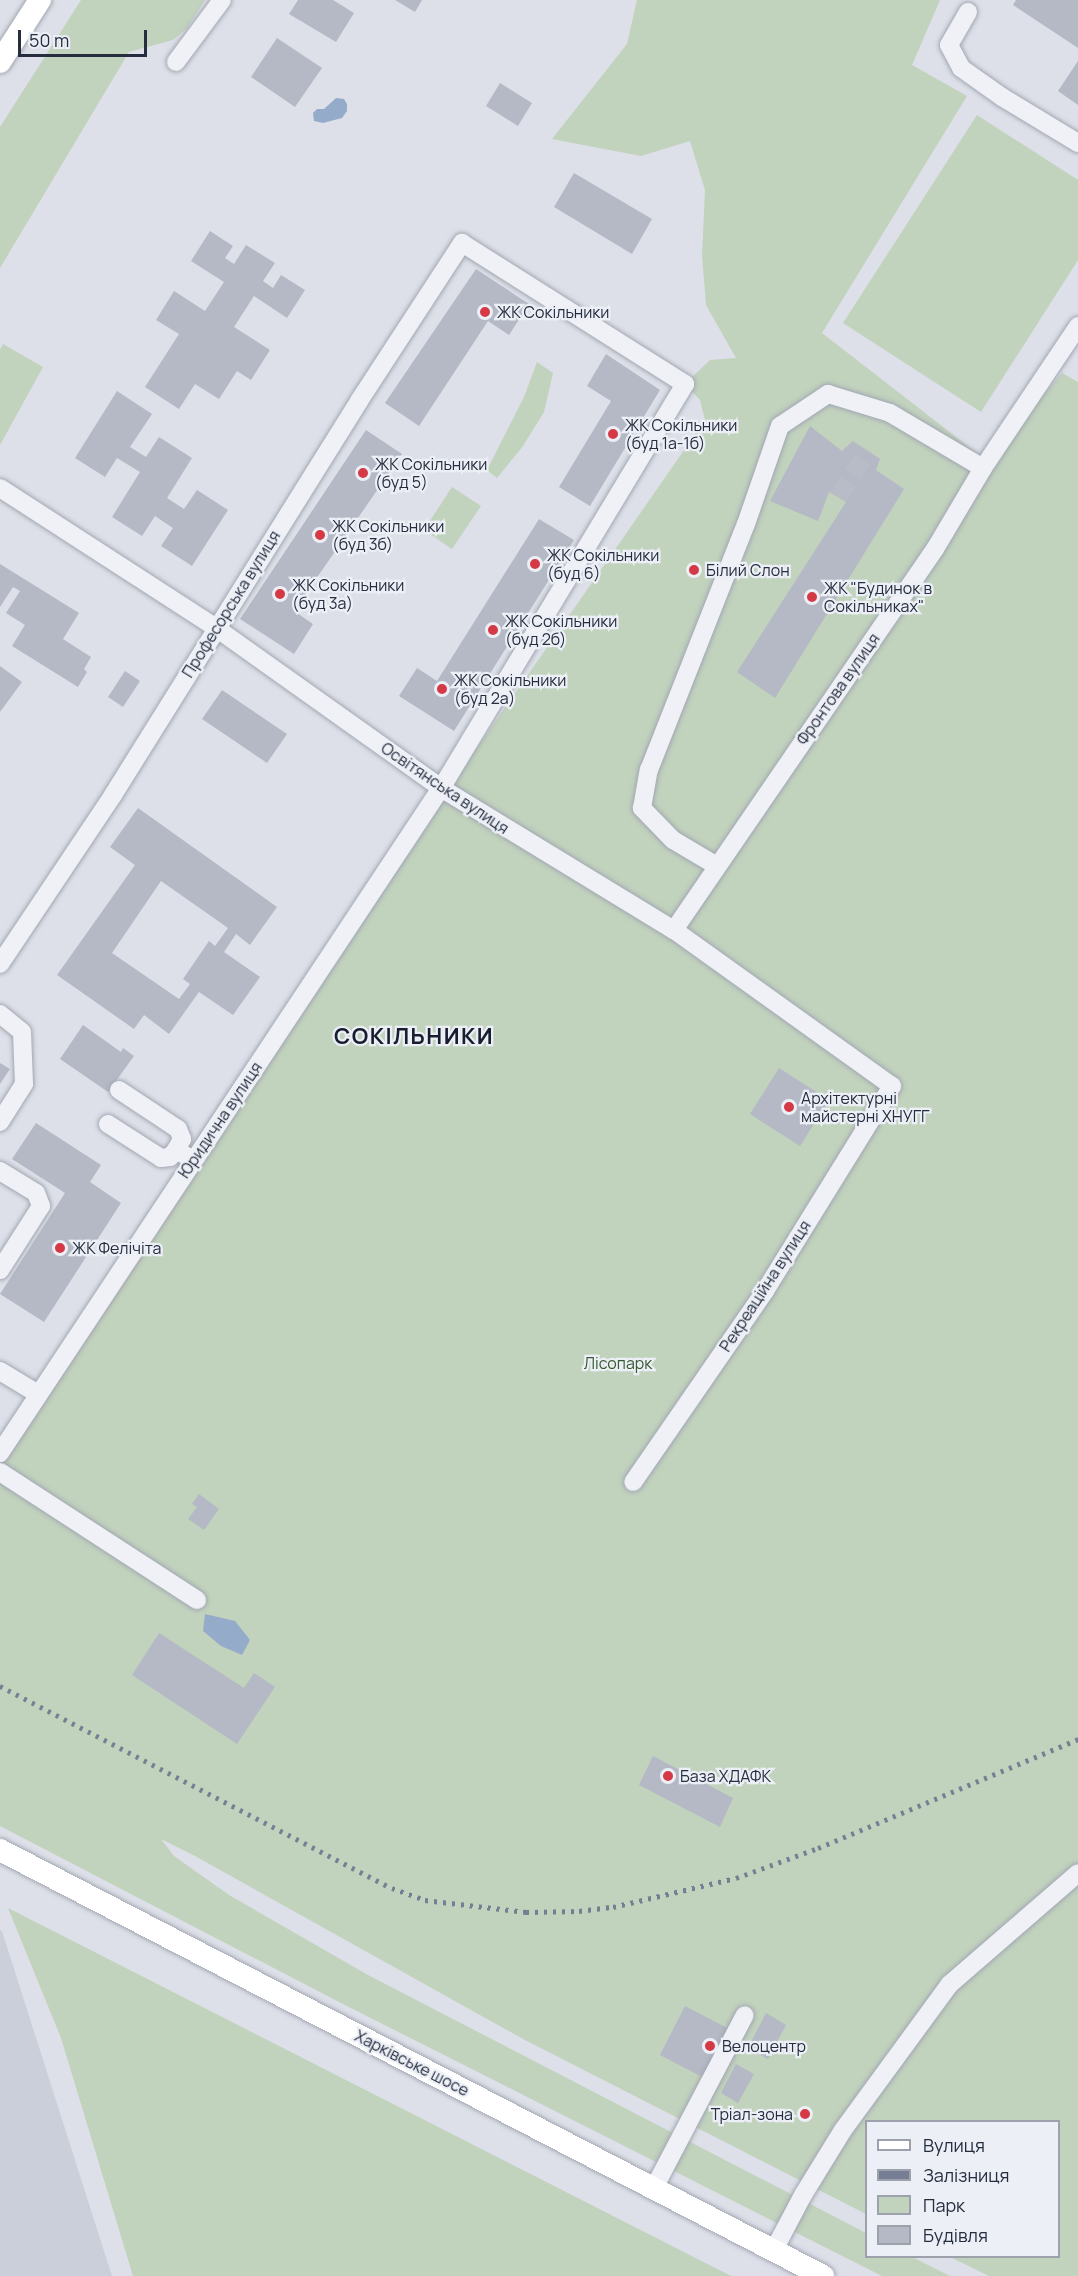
<!DOCTYPE html>
<meta charset="utf-8">
<style>
body{margin:0}
#map{position:relative;width:1078px;height:2276px;overflow:hidden;background:#dde0e8;font-family:Manrope,sans-serif}
div>[style]{position:absolute}
.built>*{inset:0;background:#cbcfda}
.green>*{inset:0;background:#c1d2bd}
.water>*{inset:0;background:#95abca}
.building>*{inset:0;background:#b4b9c5}
.minor-tunnel>*{height:18px;margin-top:-9px;transform-origin:0;background:repeating-linear-gradient(90deg,#b8bcc6 0 18px,transparent 0 27px)}
.roads{filter:drop-shadow(0 0 2px #a2a7b2) drop-shadow(0 0 2px #a2a7b2)}
.minor>*{height:18px;margin:-9px;padding:0 9px;transform-origin:9px;border-radius:9px;background:#eff1f6}
.major>*{height:22px;margin:-11px;padding:0 11px;transform-origin:11px;border-radius:11px;background:#fff}
.rail>*{height:4.5px;margin-top:-2.25px;transform-origin:0;background:repeating-linear-gradient(90deg,#757e92 0 3px,transparent 0 9px)}
.dots>*{width:16px;height:16px;translate:-50% -50%;box-sizing:border-box;border:3px solid #eceff5;border-radius:50%}
span{translate:-50% -50%;white-space:nowrap;text-align:center;line-height:1.15;-webkit-text-stroke:4.5px #eceff5;paint-order:stroke}
.poi-label{font-size:16px;color:#252d3f}
.left{translate:0 -50%;text-align:left}
.right{translate:-100% -50%;text-align:right}
.street-label{font-size:16px;color:#252d3f}
.park-label{font-size:16px;color:#375b32}
.district-label{font-size:22px;color:#181e2f;font-weight:700;letter-spacing:1.5px}
.legend{position:absolute;left:865px;top:2120px;width:195px;height:138px;box-sizing:border-box;background:#eceff5;border:2px solid #9ca1ac;margin:0;padding:8px 10px;list-style:none;font-size:18px;color:#252d3f}
.legend li{display:flex;align-items:center;gap:12px;height:30px}
.legend b{width:30px;border:2px solid #9ca1ac}
.scale{position:absolute;left:18px;top:30px;width:129px;height:27px;box-sizing:border-box;border:3px solid #252d3f;border-top:0;padding-left:8px;font-size:18px;line-height:21px;white-space:nowrap;color:#252d3f;-webkit-text-stroke:4px #eceff5;paint-order:stroke}
</style>
<div id="map">
<div class="built">
<div style="clip-path:polygon(0 1930px,2px 1931px,112px 2276px,0 2276px)"></div>
</div>
<div class="green">
<div style="clip-path:polygon(81px 0,205px 0,187px 28px,173px 40px,129px 52px,0 268px,0 127px)"></div>
<div style="clip-path:polygon(637px 0,940px 0,912px 65px,967px 96px,822px 333px,987px 461px,1062px 373px,1078px 382px,1078px 2276px,989px 2276px,950px 2257px,1058px 2256px,1058px 2122px,866px 2122px,866px 2214px,525px 2040px,195px 1856px,161px 1839px,174px 1856px,229px 1895px,368px 1975px,866px 2233px,866px 2256px,912px 2257px,950px 2276px,882px 2276px,339px 2002px,0 1826px,0 1453px,468px 761px,705px 420px,700px 400px,685px 384px,710px 360px,736px 358px,706px 305px,702px 255px,705px 190px,690px 141px,641px 156px,552px 139px,627px 44px)"></div>
<div style="clip-path:polygon(977px 115px,1078px 180px,1078px 260px,981px 412px,843px 323px)"></div>
<div style="clip-path:polygon(3px 344px,43px 367px,0 445px,0 350px)"></div>
<div style="clip-path:polygon(537px 362px,553px 373px,544px 412px,523px 446px,497px 478px,487px 470px,524px 397px)"></div>
<div style="clip-path:polygon(452px 487px,481px 506px,452px 549px,424px 530px)"></div>
<div style="clip-path:polygon(8px 1908px,731px 2276px,133px 2276px,61px 2038px)"></div>
</div>
<div class="water">
<div style="clip-path:polygon(336px 98px,344px 99px,347px 104px,347px 111px,342px 118px,323px 123px,314px 121px,313px 113px,317px 109px,324px 109px)"></div>
<div style="clip-path:polygon(205px 1614px,235px 1621px,250px 1640px,242px 1655px,221px 1646px,203px 1631px)"></div>
</div>
<div class="building">
<div style="clip-path:polygon(298px 0,333px 0,354px 13px,336px 42px,289px 14px)"></div>
<div style="clip-path:polygon(395px 0,422px 0,415px 12px)"></div>
<div style="clip-path:polygon(1016px 0,1078px 0,1078px 48px,1013px 5px)"></div>
<div style="clip-path:polygon(277px 38px,322px 68px,295px 107px,251px 77px)"></div>
<div style="clip-path:polygon(1078px 61px,1078px 105px,1058px 91px)"></div>
<div style="clip-path:polygon(500px 83px,532px 103px,518px 126px,486px 106px)"></div>
<div style="clip-path:polygon(574px 173px,652px 219px,632px 254px,554px 207px)"></div>
<div style="clip-path:polygon(210px 231px,233px 246px,225px 258px,234px 264px,246px 245px,275px 263px,263px 281px,273px 288px,281px 275px,305px 290px,287px 318px,254px 296px,234px 327px,270px 350px,251px 380px,237px 371px,219px 399px,195px 384px,179px 409px,145px 387px,179px 334px,156px 320px,174px 291px,205px 311px,224px 282px,191px 261px)"></div>
<div style="clip-path:polygon(476px 269px,529px 304px,509px 335px,488px 321px,419px 426px,385px 403px)"></div>
<div style="clip-path:polygon(606px 354px,660px 390px,590px 506px,559px 487px,611px 401px,587px 386px)"></div>
<div style="clip-path:polygon(117px 391px,152px 414px,130px 447px,146px 457px,159px 437px,192px 458px,167px 498px,184px 509px,197px 490px,228px 510px,192px 566px,161px 546px,173px 528px,155px 516px,142px 536px,112px 517px,140px 472px,117px 458px,105px 477px,75px 458px)"></div>
<div style="clip-path:polygon(810px 426px,842px 451px,853px 441px,880px 459px,876px 470px,904px 489px,775px 698px,737px 672px,846px 502px,829px 492px,818px 521px,770px 501px)"></div>
<div style="clip-path:polygon(366px 430px,402px 454px,294px 611px,313px 624px,294px 654px,240px 619px)"></div>
<div style="clip-path:polygon(539px 519px,574px 540px,454px 731px,399px 696px,417px 668px,437px 681px)"></div>
<div style="clip-path:polygon(0 564px,79px 613px,63px 639px,91px 657px,84px 669px,87px 672px,78px 687px,12px 646px,25px 625px,6px 613px,20px 591px,13px 587px,0 607px)"></div>
<div style="clip-path:polygon(0 666px,22px 682px,0 712px)"></div>
<div style="clip-path:polygon(125px 671px,140px 681px,123px 707px,108px 697px)"></div>
<div style="clip-path:polygon(222px 690px,287px 734px,267px 763px,202px 719px)"></div>
<div style="clip-path:polygon(evenodd,138px 808px,277px 907px,250px 945px,236px 934px,224px 952px,260px 977px,233px 1015px,199px 992px,169px 1034px,144px 1015px,134px 1029px,57px 975px,135px 865px,110px 847px,138px 808px,161px 881px,228px 928px,215px 946px,209px 941px,183px 979px,190px 984px,179px 999px,112px 953px,161px 881px)"></div>
<div style="clip-path:polygon(83px 1025px,121px 1052px,123px 1048px,134px 1056px,108px 1092px,60px 1059px)"></div>
<div style="clip-path:polygon(0 1063px,10px 1069px,0 1084px)"></div>
<div style="clip-path:polygon(779px 1068px,829px 1100px,800px 1146px,750px 1114px)"></div>
<div style="clip-path:polygon(36px 1123px,101px 1165px,90px 1182px,121px 1203px,44px 1322px,0 1294px,65px 1193px,12px 1159px)"></div>
<div style="clip-path:polygon(199px 1494px,219px 1509px,204px 1530px,188px 1519px,197px 1507px,192px 1504px)"></div>
<div style="clip-path:polygon(159px 1633px,244px 1688px,254px 1673px,275px 1687px,237px 1744px,132px 1675px)"></div>
<div style="clip-path:polygon(653px 1756px,733px 1798px,720px 1827px,639px 1785px)"></div>
<div style="clip-path:polygon(685px 2006px,731px 2030px,706px 2079px,660px 2055px)"></div>
<div style="clip-path:polygon(766px 2013px,786px 2025px,768px 2059px,748px 2048px)"></div>
<div style="clip-path:polygon(736px 2064px,754px 2074px,738px 2103px,721px 2093px)"></div>
</div>
<div class="minor-tunnel">
<div style="left:838px;top:497px;width:55px;rotate:-56.9deg"></div>
</div>
<div class="roads">
<div class="minor">
<div style="left:968px;top:12px;width:38px;rotate:120deg"></div>
<div style="left:949px;top:45px;width:26px;rotate:62deg"></div>
<div style="left:961px;top:68px;width:50px;rotate:35.3deg"></div>
<div style="left:1002px;top:97px;width:89px;rotate:31.2deg"></div>
<div style="left:176px;top:62px;width:77px;rotate:-53.4deg"></div>
<div style="left:0;top:488px;width:257px;rotate:32.9deg"></div>
<div style="left:216px;top:628px;width:276px;rotate:35.4deg"></div>
<div style="left:441px;top:788px;width:273px;rotate:31.4deg"></div>
<div style="left:674px;top:930px;width:268px;rotate:35.6deg"></div>
<div style="left:892px;top:1086px;width:241px;rotate:121.8deg"></div>
<div style="left:765px;top:1291px;width:232px;rotate:124.6deg"></div>
<div style="left:717px;top:866px;width:51px;rotate:-149.4deg"></div>
<div style="left:673px;top:840px;width:45px;rotate:-134.1deg"></div>
<div style="left:642px;top:808px;width:39px;rotate:-80deg"></div>
<div style="left:649px;top:770px;width:264px;rotate:-68.5deg"></div>
<div style="left:746px;top:524px;width:104px;rotate:-70.9deg"></div>
<div style="left:780px;top:426px;width:58px;rotate:-33.7deg"></div>
<div style="left:828px;top:394px;width:65px;rotate:17deg"></div>
<div style="left:890px;top:413px;width:108px;rotate:30.6deg"></div>
<div style="left:674px;top:930px;width:462px;rotate:-55.6deg"></div>
<div style="left:935px;top:549px;width:94px;rotate:-59.3deg"></div>
<div style="left:983px;top:468px;width:171px;rotate:-56.2deg"></div>
<div style="left:0;top:964px;width:203px;rotate:-56.2deg"></div>
<div style="left:113px;top:795px;width:464px;rotate:-58deg"></div>
<div style="left:359px;top:401px;width:189px;rotate:-56.9deg"></div>
<div style="left:462px;top:243px;width:264px;rotate:32.3deg"></div>
<div style="left:685px;top:384px;width:472px;rotate:121.1deg"></div>
<div style="left:441px;top:788px;width:798px;rotate:123.55deg"></div>
<div style="left:0;top:1014px;width:28px;rotate:39deg"></div>
<div style="left:22px;top:1032px;width:52px;rotate:87.8deg"></div>
<div style="left:24px;top:1084px;width:45px;rotate:122.3deg"></div>
<div style="left:119px;top:1090px;width:71px;rotate:33.5deg"></div>
<div style="left:178px;top:1129px;width:11px;rotate:68deg"></div>
<div style="left:182px;top:1139px;width:13px;rotate:119deg"></div>
<div style="left:176px;top:1150px;width:20px;rotate:30deg"></div>
<div style="left:108px;top:1124px;width:63px;rotate:32.7deg"></div>
<div style="left:161px;top:1158px;width:9px;rotate:-6deg"></div>
<div style="left:170px;top:1157px;width:9px;rotate:-49deg"></div>
<div style="left:0;top:1171px;width:42px;rotate:31.4deg"></div>
<div style="left:36px;top:1193px;width:14px;rotate:69deg"></div>
<div style="left:41px;top:1206px;width:76px;rotate:122.6deg"></div>
<div style="left:0;top:1371px;width:44px;rotate:31.2deg"></div>
<div style="left:0;top:1472px;width:235px;rotate:33deg"></div>
<div style="left:654px;top:2188px;width:195px;rotate:-62.3deg"></div>
<div style="left:774px;top:2250px;width:62px;rotate:-62.2deg"></div>
<div style="left:803px;top:2195px;width:76px;rotate:-58.4deg"></div>
<div style="left:843px;top:2130px;width:181px;rotate:-53.8deg"></div>
<div style="left:950px;top:1984px;width:169px;rotate:-40.9deg"></div>
</div>
<div class="major">
<div style="left:0;top:62px;width:74px;rotate:-57.2deg"></div>
<div style="left:0;top:1850px;width:927px;rotate:27.37deg"></div>
</div>
</div>
<div class="rail">
<div style="left:0;top:1686px;width:441px;rotate:27.3deg"></div>
<div style="left:392px;top:1888px;width:35px;rotate:20deg"></div>
<div style="left:425px;top:1900px;width:102px;rotate:6.8deg"></div>
<div style="left:526px;top:1912px;width:53px;rotate:-1.1deg"></div>
<div style="left:579px;top:1911px;width:34px;rotate:-7deg"></div>
<div style="left:613px;top:1907px;width:126px;rotate:-13.3deg"></div>
<div style="left:736px;top:1878px;width:87px;rotate:-20.1deg"></div>
<div style="left:818px;top:1848px;width:282px;rotate:-22.7deg"></div>
</div>
<div class="dots">
<div style="left:485px;top:312px;background:#d53946"></div>
<div style="left:613px;top:434px;background:#d53946"></div>
<div style="left:363px;top:473px;background:#d53946"></div>
<div style="left:320px;top:535px;background:#d53946"></div>
<div style="left:535px;top:564px;background:#d53946"></div>
<div style="left:694px;top:570px;background:#d53946"></div>
<div style="left:280px;top:594px;background:#d53946"></div>
<div style="left:812px;top:597px;background:#d53946"></div>
<div style="left:493px;top:630px;background:#d53946"></div>
<div style="left:442px;top:689px;background:#d53946"></div>
<div style="left:789px;top:1107px;background:#d53946"></div>
<div style="left:60px;top:1248px;background:#d53946"></div>
<div style="left:668px;top:1776px;background:#d53946"></div>
<div style="left:710px;top:2046px;background:#d53946"></div>
<div style="left:805px;top:2114px;background:#d53946"></div>
</div>
<div class="poi-label">
<span class="left" style="left:497px;top:312px">ЖК Сокільники</span>
<span class="left" style="left:625px;top:434px">ЖК Сокільники<br>(буд 1а-1б)</span>
<span class="left" style="left:375px;top:473px">ЖК Сокільники<br>(буд 5)</span>
<span class="left" style="left:332px;top:535px">ЖК Сокільники<br>(буд 3б)</span>
<span class="left" style="left:547px;top:564px">ЖК Сокільники<br>(буд 6)</span>
<span class="left" style="left:706px;top:570px">Білий Слон</span>
<span class="left" style="left:292px;top:594px">ЖК Сокільники<br>(буд 3а)</span>
<span class="left" style="left:824px;top:597px">ЖК "Будинок в<br>Сокільниках"</span>
<span class="left" style="left:505px;top:630px">ЖК Сокільники<br>(буд 2б)</span>
<span class="left" style="left:454px;top:689px">ЖК Сокільники<br>(буд 2а)</span>
<span class="left" style="left:801px;top:1107px">Архітектурні<br>майстерні ХНУГГ</span>
<span class="left" style="left:72px;top:1248px">ЖК Фелічіта</span>
<span class="left" style="left:680px;top:1776px">База ХДАФК</span>
<span class="left" style="left:722px;top:2046px">Велоцентр</span>
<span class="right" style="left:793px;top:2114px">Тріал-зона</span>
</div>
<div class="street-label">
<span style="left:231px;top:604px;rotate:-58deg">Професорська вулиця</span>
<span style="left:838px;top:689px;rotate:-55deg">Фронтова вулиця</span>
<span style="left:445px;top:788px;rotate:34deg">Освітянська вулиця</span>
<span style="left:220px;top:1120px;rotate:-56deg">Юридична вулиця</span>
<span style="left:765px;top:1286px;rotate:-57deg">Рекреаційна вулиця</span>
<span style="left:412px;top:2063px;rotate:27deg">Харківське шосе</span>
</div>
<div class="park-label">
<span style="left:618px;top:1363px">Лісопарк</span>
</div>
<div class="district-label">
<span style="left:414px;top:1037px">СОКІЛЬНИКИ</span>
</div>
<ul class="legend">
<li><b style="height:8px;background:#fff"></b>Вулиця</li>
<li><b style="height:8px;background:#757e92"></b>Залізниця</li>
<li><b style="height:16px;background:#c1d2bd"></b>Парк</li>
<li><b style="height:16px;background:#b4b9c5"></b>Будівля</li>
</ul>
<div class="scale">50 m</div>
</div>
